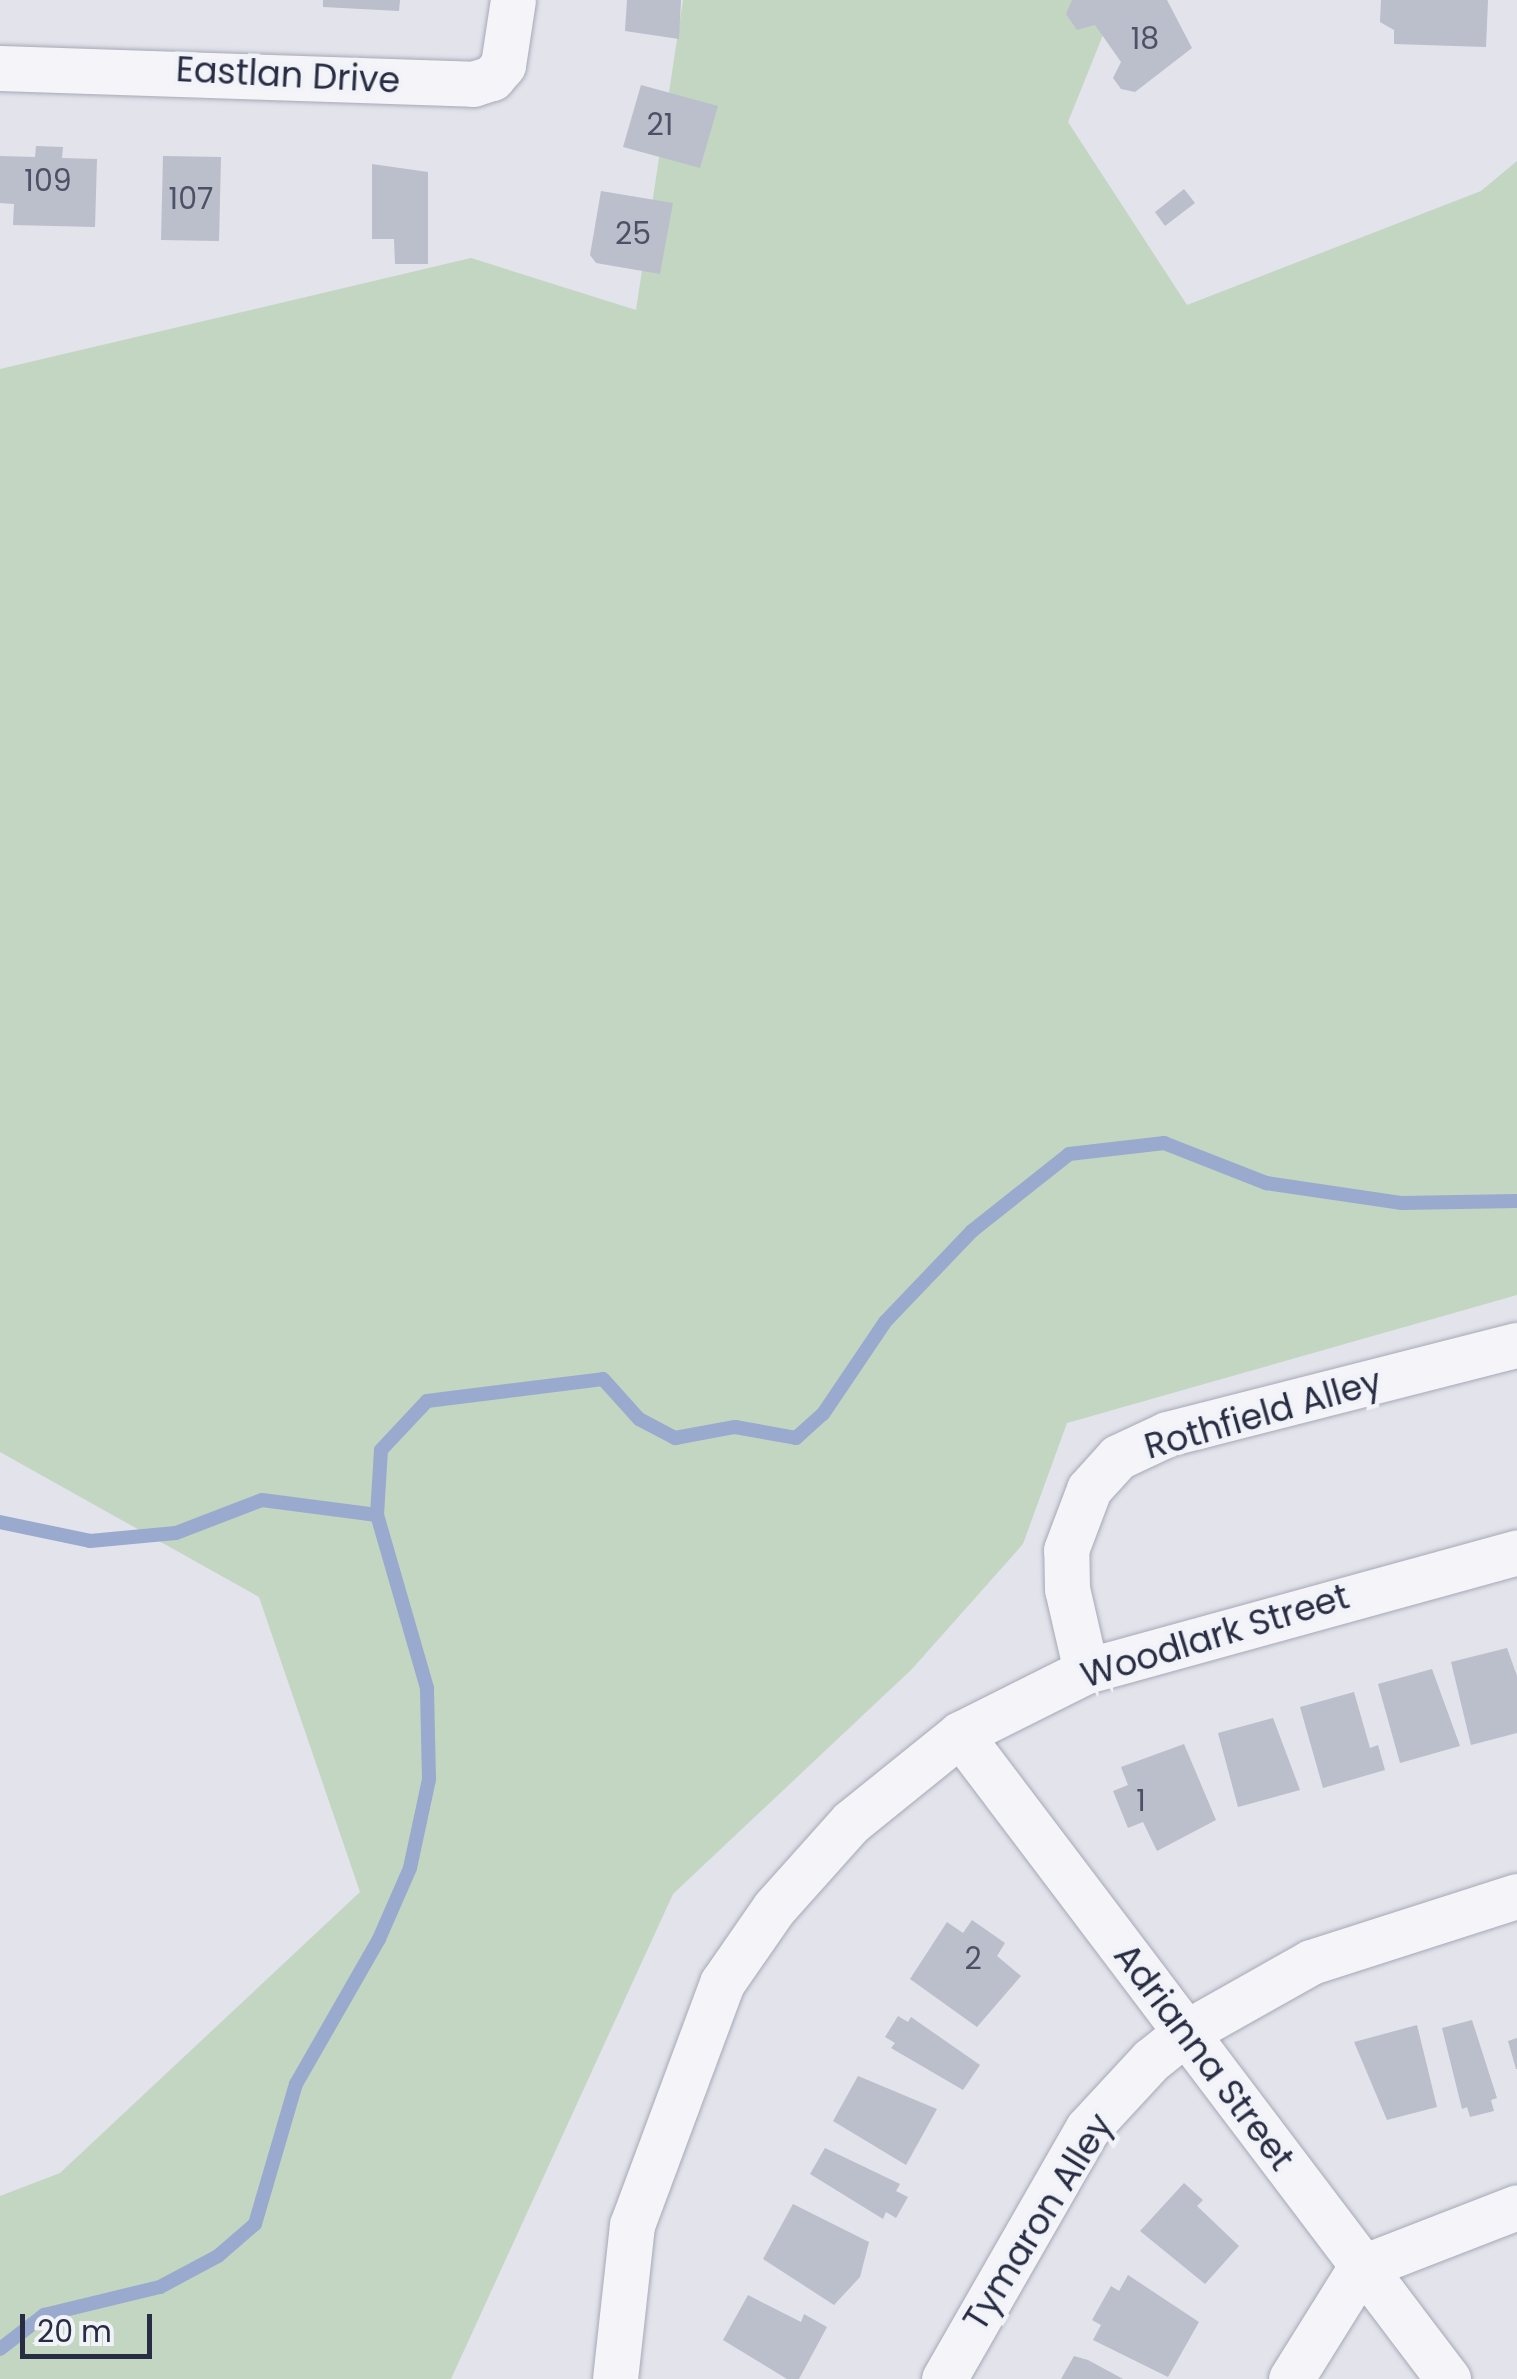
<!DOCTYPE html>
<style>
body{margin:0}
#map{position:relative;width:1517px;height:2379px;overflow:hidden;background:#e2e3eb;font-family:Poppins,sans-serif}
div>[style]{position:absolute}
.green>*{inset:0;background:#c3d6c2}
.stream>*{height:14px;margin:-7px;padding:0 7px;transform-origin:7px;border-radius:7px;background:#9aa9ce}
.building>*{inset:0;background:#bbbecb}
.roads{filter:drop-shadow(0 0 2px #a6a9b6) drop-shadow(0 0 2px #a6a9b6)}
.minor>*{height:45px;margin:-22.5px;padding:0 22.5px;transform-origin:22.5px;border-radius:22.5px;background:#f5f5f9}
span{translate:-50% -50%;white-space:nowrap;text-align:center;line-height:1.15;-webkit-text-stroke:9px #f1f3f8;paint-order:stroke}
.number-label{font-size:30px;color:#4d5166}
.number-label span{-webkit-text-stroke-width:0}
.street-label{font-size:35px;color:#282d44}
.scale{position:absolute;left:20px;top:2314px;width:132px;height:45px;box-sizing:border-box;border:5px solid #282d44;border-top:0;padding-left:12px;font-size:30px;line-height:35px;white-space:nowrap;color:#282d44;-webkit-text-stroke:8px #f1f3f8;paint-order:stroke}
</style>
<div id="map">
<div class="green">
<div style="clip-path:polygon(683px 0,1117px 0,1068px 122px,1187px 305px,1481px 191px,1517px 161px,1517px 1295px,1067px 1423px,1023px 1544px,912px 1669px,673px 1894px,451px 2379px,0 2379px,0 2196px,60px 2173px,360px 1892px,259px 1597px,0 1452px,0 369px,471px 258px,636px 310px)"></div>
</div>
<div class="stream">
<div style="left:0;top:1522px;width:92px;rotate:11.9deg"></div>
<div style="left:90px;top:1541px;width:86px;rotate:-5.3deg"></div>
<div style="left:176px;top:1533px;width:92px;rotate:-21deg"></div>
<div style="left:262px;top:1500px;width:116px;rotate:7.4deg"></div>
<div style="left:377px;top:1515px;width:65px;rotate:-86.5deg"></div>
<div style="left:381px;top:1450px;width:67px;rotate:-46.8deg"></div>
<div style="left:427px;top:1401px;width:177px;rotate:-7.1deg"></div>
<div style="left:603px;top:1379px;width:54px;rotate:48deg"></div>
<div style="left:639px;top:1419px;width:41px;rotate:27.8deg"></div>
<div style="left:675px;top:1438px;width:61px;rotate:-10.4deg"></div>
<div style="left:735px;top:1427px;width:62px;rotate:10.2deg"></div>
<div style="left:796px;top:1438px;width:36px;rotate:-42deg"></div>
<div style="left:823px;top:1414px;width:111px;rotate:-56deg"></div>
<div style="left:885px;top:1322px;width:126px;rotate:-46.3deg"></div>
<div style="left:972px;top:1231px;width:124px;rotate:-38.4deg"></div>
<div style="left:1069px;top:1154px;width:96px;rotate:-6.6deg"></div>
<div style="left:1164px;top:1143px;width:110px;rotate:21.4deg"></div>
<div style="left:1266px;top:1183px;width:136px;rotate:8.4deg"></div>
<div style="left:1401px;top:1203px;width:116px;rotate:-1deg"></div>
<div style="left:0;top:2349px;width:56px;rotate:-37.7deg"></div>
<div style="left:44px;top:2315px;width:119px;rotate:-13.6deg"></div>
<div style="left:160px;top:2287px;width:66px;rotate:-28.1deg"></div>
<div style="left:218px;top:2256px;width:49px;rotate:-40.9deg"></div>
<div style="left:255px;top:2224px;width:146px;rotate:-73.7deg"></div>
<div style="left:296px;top:2084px;width:167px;rotate:-60.2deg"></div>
<div style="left:379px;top:1939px;width:77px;rotate:-66.4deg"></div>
<div style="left:410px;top:1868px;width:91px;rotate:-77.9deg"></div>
<div style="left:429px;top:1779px;width:91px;rotate:-91.3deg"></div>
<div style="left:427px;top:1688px;width:180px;rotate:-106.1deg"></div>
</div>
<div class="building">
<div style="clip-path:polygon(323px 0,400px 0,399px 11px,323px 7px)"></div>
<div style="clip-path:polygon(627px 0,681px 0,679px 39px,625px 31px)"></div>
<div style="clip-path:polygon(1072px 0,1167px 0,1192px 48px,1135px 92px,1121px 89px,1113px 78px,1121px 62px,1095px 25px,1077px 30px,1066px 14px)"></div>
<div style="clip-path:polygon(1381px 0,1488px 0,1486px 47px,1394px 44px,1394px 30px,1380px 22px)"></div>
<div style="clip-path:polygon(641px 85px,718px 106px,700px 168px,623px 147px)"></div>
<div style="clip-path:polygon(36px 146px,63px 147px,62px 158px,97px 159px,95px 227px,13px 225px,14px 204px,0 203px,0 156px,35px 157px)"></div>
<div style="clip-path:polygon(163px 156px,221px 157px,219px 241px,161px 240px)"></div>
<div style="clip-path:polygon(372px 164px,428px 172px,428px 264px,395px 264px,394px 239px,372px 239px)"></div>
<div style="clip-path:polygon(1184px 189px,1195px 203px,1165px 226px,1155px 212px)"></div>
<div style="clip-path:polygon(601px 191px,673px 203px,660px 274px,596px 263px,590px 255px)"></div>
<div style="clip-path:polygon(1507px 1648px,1517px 1676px,1517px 1733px,1471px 1745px,1451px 1662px)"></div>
<div style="clip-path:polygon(1432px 1669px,1460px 1746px,1400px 1763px,1378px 1684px)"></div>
<div style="clip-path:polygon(1354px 1692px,1370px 1748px,1378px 1745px,1385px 1770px,1323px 1788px,1300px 1707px)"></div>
<div style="clip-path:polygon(1273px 1718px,1300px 1790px,1238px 1807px,1218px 1733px)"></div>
<div style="clip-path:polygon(1184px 1744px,1216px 1820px,1157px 1851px,1143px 1822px,1128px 1828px,1113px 1791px,1128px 1785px,1121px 1767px)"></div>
<div style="clip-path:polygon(972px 1920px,1005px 1943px,997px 1956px,1021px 1976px,977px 2027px,910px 1979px,947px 1922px,963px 1933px)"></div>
<div style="clip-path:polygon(898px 2016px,908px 2022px,911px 2017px,980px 2065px,963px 2090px,891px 2048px,895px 2043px,885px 2037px)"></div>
<div style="clip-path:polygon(1472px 2020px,1497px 2098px,1491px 2100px,1494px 2111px,1470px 2117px,1467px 2107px,1462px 2109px,1442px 2028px)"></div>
<div style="clip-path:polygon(1417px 2025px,1437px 2107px,1387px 2120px,1354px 2042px)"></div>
<div style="clip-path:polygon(1517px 2038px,1517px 2069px,1516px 2069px,1508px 2041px)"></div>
<div style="clip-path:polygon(858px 2076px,937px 2109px,906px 2165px,833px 2121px)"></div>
<div style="clip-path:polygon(825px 2148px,900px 2184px,896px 2191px,908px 2197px,896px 2218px,886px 2212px,883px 2219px,810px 2174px)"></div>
<div style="clip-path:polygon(1184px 2183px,1203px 2200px,1197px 2206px,1239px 2246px,1205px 2284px,1140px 2231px)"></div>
<div style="clip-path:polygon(793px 2204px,869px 2242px,860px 2277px,834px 2305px,763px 2259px)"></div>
<div style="clip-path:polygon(1128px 2275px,1199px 2322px,1168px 2377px,1093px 2340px,1101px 2325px,1092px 2320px,1111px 2286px,1119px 2291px)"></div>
<div style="clip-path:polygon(748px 2295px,801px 2322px,804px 2314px,827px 2327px,799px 2379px,787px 2379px,723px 2340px)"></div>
<div style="clip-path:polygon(1074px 2356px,1088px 2360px,1123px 2379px,1061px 2379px)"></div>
</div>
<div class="roads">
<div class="minor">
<div style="left:0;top:68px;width:473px;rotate:1.9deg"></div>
<div style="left:473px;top:84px;width:20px;rotate:-18deg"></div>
<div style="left:492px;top:78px;width:17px;rotate:-50deg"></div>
<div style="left:503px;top:65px;width:66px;rotate:-81.3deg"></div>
<div style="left:1086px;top:1671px;width:84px;rotate:-103deg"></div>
<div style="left:1067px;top:1589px;width:39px;rotate:-91deg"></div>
<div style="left:1066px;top:1550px;width:65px;rotate:-69.3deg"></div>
<div style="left:1089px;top:1489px;width:43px;rotate:-47.8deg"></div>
<div style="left:1118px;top:1457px;width:54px;rotate:-25.1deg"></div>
<div style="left:1167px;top:1434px;width:361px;rotate:-14.3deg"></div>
<div style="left:960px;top:1734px;width:809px;rotate:52.89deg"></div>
<div style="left:615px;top:2379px;width:155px;rotate:-83.7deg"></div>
<div style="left:632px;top:2225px;width:258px;rotate:-69.6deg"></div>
<div style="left:722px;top:1983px;width:91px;rotate:-55.3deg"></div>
<div style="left:774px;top:1908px;width:115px;rotate:-48.2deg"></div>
<div style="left:851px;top:1822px;width:140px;rotate:-38.9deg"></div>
<div style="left:960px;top:1734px;width:141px;rotate:-26.6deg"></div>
<div style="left:1086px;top:1671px;width:447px;rotate:-15.4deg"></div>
<div style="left:944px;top:2379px;width:289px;rotate:-60.2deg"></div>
<div style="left:1088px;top:2128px;width:93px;rotate:-47.2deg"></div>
<div style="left:1151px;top:2060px;width:43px;rotate:-38.5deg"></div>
<div style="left:1185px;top:2033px;width:145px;rotate:-29.4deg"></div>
<div style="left:1311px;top:1962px;width:216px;rotate:-17.8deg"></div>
<div style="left:1291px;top:2379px;width:131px;rotate:-58.1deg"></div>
<div style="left:1360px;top:2268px;width:168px;rotate:-21.2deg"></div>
</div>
</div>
<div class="number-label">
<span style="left:1145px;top:39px">18</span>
<span style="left:660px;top:125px">21</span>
<span style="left:48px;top:181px">109</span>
<span style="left:191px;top:199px">107</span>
<span style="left:633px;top:234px">25</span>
<span style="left:1141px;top:1801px">1</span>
<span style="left:973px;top:1959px">2</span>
</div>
<div class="street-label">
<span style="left:288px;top:75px;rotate:3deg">Eastlan Drive</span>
<span style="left:1263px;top:1414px;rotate:-16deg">Rothfield Alley</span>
<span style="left:1215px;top:1636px;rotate:-17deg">Woodlark Street</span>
<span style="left:1204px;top:2057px;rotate:53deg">Adrianna Street</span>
<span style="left:1038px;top:2222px;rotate:-58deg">Tymaron Alley</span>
</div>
<div class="scale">20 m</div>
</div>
